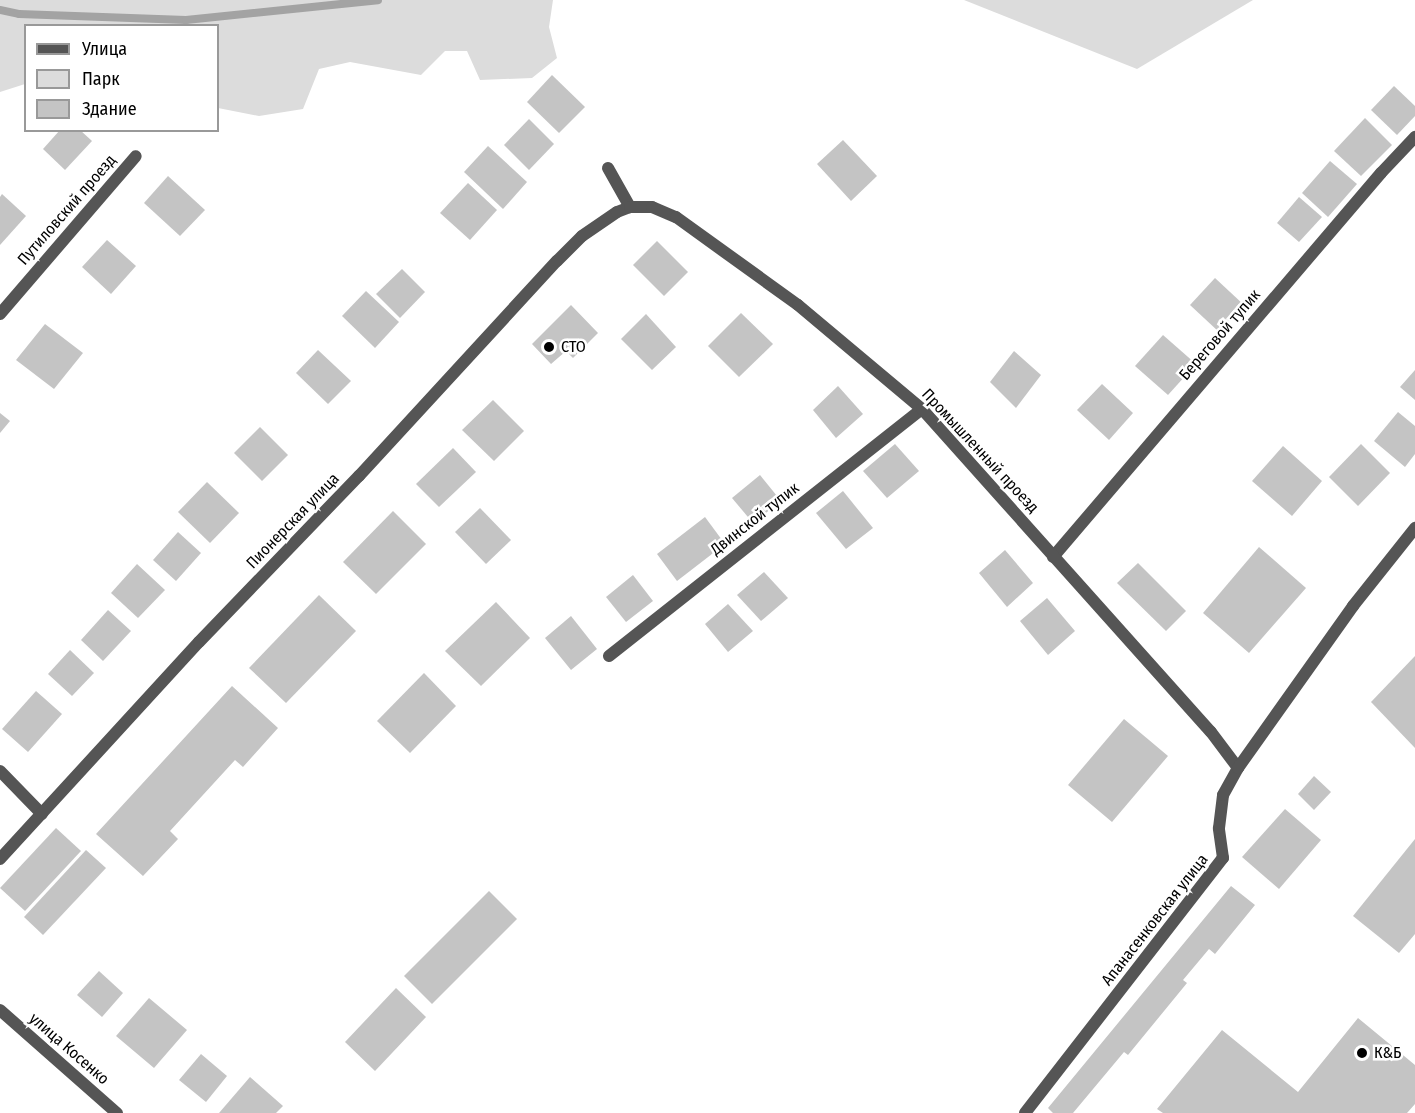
<!DOCTYPE html>
<meta charset="utf-8">
<style>
body{margin:0}
#map{position:relative;width:1415px;height:1113px;overflow:hidden;background:#fff;font-family:"Fira Sans Condensed",sans-serif}
div>[style]{position:absolute}
.green>*{inset:0;background:#dcdcdc}
.stream>*{height:8px;margin:-4px;padding:0 4px;transform-origin:4px;border-radius:4px;background:#a3a3a3}
.building>*{inset:0;background:#c4c4c4}
.minor>*{height:12px;margin:-6px;padding:0 6px;transform-origin:6px;border-radius:6px;background:#555}
.dots>*{width:16px;height:16px;translate:-50% -50%;box-sizing:border-box;border:3px solid #fff;border-radius:50%}
span{translate:-50% -50%;white-space:nowrap;text-align:center;line-height:1.15;-webkit-text-stroke:5px #fff;paint-order:stroke}
.street-label{font-size:16px;color:#000}
.poi-label{font-size:16px;color:#000}
.left{translate:0 -50%;text-align:left}
.legend{position:absolute;left:24px;top:24px;width:195px;height:108px;box-sizing:border-box;background:#fff;border:2px solid #999;margin:0;padding:8px 10px;list-style:none;font-size:18px;color:#000}
.legend li{display:flex;align-items:center;gap:12px;height:30px}
.legend b{width:30px;border:2px solid #999}
</style>
<div id="map">
<div class="green">
<div style="clip-path:polygon(0 0,553px 0,549px 27px,557px 58px,532px 78px,480px 80px,467px 51px,445px 51px,421px 75px,350px 62px,319px 69px,303px 109px,259px 116px,218px 108px,218px 26px,26px 26px,25px 84px,0 92px)"></div>
<div style="clip-path:polygon(964px 0,1253px 0,1137px 69px)"></div>
</div>
<div class="stream">
<div style="left:0;top:10px;width:19px;rotate:12deg"></div>
<div style="left:19px;top:14px;width:167px;rotate:2.1deg"></div>
<div style="left:186px;top:20px;width:193px;rotate:-5.9deg"></div>
</div>
<div class="building">
<div style="clip-path:polygon(552px 75px,585px 107px,559px 133px,527px 102px)"></div>
<div style="clip-path:polygon(1394px 86px,1415px 106px,1415px 116px,1397px 135px,1371px 110px)"></div>
<div style="clip-path:polygon(1365px 118px,1392px 145px,1361px 176px,1334px 151px)"></div>
<div style="clip-path:polygon(529px 119px,554px 144px,529px 170px,504px 145px)"></div>
<div style="clip-path:polygon(60px 130px,80px 130px,92px 141px,65px 170px,43px 149px)"></div>
<div style="clip-path:polygon(843px 140px,877px 176px,851px 201px,817px 164px)"></div>
<div style="clip-path:polygon(488px 146px,527px 182px,503px 209px,464px 172px)"></div>
<div style="clip-path:polygon(1330px 161px,1357px 184px,1328px 217px,1302px 193px)"></div>
<div style="clip-path:polygon(168px 176px,205px 210px,180px 236px,144px 203px)"></div>
<div style="clip-path:polygon(468px 183px,497px 210px,470px 240px,440px 213px)"></div>
<div style="clip-path:polygon(2px 194px,26px 216px,0 245px,0 197px)"></div>
<div style="clip-path:polygon(1299px 197px,1322px 217px,1299px 242px,1277px 223px)"></div>
<div style="clip-path:polygon(107px 240px,136px 266px,111px 294px,82px 267px)"></div>
<div style="clip-path:polygon(657px 241px,688px 272px,664px 296px,633px 265px)"></div>
<div style="clip-path:polygon(402px 269px,425px 292px,400px 318px,376px 294px)"></div>
<div style="clip-path:polygon(1215px 278px,1244px 305px,1219px 332px,1190px 305px)"></div>
<div style="clip-path:polygon(366px 291px,399px 322px,375px 348px,342px 316px)"></div>
<div style="clip-path:polygon(571px 305px,598px 333px,573px 358px,566px 351px,551px 364px,532px 344px)"></div>
<div style="clip-path:polygon(741px 313px,773px 344px,739px 377px,708px 346px)"></div>
<div style="clip-path:polygon(646px 314px,676px 347px,652px 370px,621px 339px)"></div>
<div style="clip-path:polygon(45px 324px,83px 353px,54px 389px,16px 360px)"></div>
<div style="clip-path:polygon(1163px 335px,1196px 364px,1168px 395px,1135px 366px)"></div>
<div style="clip-path:polygon(318px 350px,351px 381px,328px 404px,296px 373px)"></div>
<div style="clip-path:polygon(1014px 351px,1041px 375px,1016px 408px,990px 382px)"></div>
<div style="clip-path:polygon(1415px 370px,1415px 400px,1400px 387px)"></div>
<div style="clip-path:polygon(1102px 384px,1133px 413px,1109px 440px,1077px 410px)"></div>
<div style="clip-path:polygon(838px 386px,863px 414px,836px 438px,813px 410px)"></div>
<div style="clip-path:polygon(493px 400px,524px 431px,494px 461px,462px 430px)"></div>
<div style="clip-path:polygon(1398px 412px,1415px 426px,1415px 454px,1405px 467px,1374px 441px)"></div>
<div style="clip-path:polygon(0 413px,10px 421px,0 433px)"></div>
<div style="clip-path:polygon(260px 427px,288px 455px,262px 481px,234px 453px)"></div>
<div style="clip-path:polygon(895px 444px,919px 471px,887px 498px,863px 471px)"></div>
<div style="clip-path:polygon(1361px 444px,1390px 473px,1358px 506px,1329px 477px)"></div>
<div style="clip-path:polygon(1283px 446px,1322px 481px,1292px 516px,1252px 481px)"></div>
<div style="clip-path:polygon(453px 448px,476px 472px,439px 507px,416px 484px)"></div>
<div style="clip-path:polygon(760px 475px,781px 501px,753px 523px,732px 498px)"></div>
<div style="clip-path:polygon(207px 482px,239px 513px,210px 543px,178px 512px)"></div>
<div style="clip-path:polygon(843px 491px,873px 528px,846px 549px,816px 513px)"></div>
<div style="clip-path:polygon(480px 508px,511px 540px,486px 564px,455px 532px)"></div>
<div style="clip-path:polygon(393px 511px,426px 544px,376px 594px,343px 562px)"></div>
<div style="clip-path:polygon(705px 517px,725px 544px,677px 581px,657px 554px)"></div>
<div style="clip-path:polygon(178px 532px,201px 553px,176px 581px,153px 560px)"></div>
<div style="clip-path:polygon(1259px 547px,1306px 588px,1249px 653px,1203px 613px)"></div>
<div style="clip-path:polygon(1005px 550px,1033px 583px,1007px 607px,979px 573px)"></div>
<div style="clip-path:polygon(1138px 563px,1186px 611px,1166px 631px,1117px 583px)"></div>
<div style="clip-path:polygon(137px 564px,165px 590px,138px 618px,111px 593px)"></div>
<div style="clip-path:polygon(764px 572px,788px 598px,761px 621px,737px 595px)"></div>
<div style="clip-path:polygon(633px 575px,653px 601px,626px 622px,606px 597px)"></div>
<div style="clip-path:polygon(319px 595px,356px 631px,286px 703px,249px 668px)"></div>
<div style="clip-path:polygon(1047px 598px,1075px 631px,1048px 655px,1020px 621px)"></div>
<div style="clip-path:polygon(496px 602px,530px 638px,481px 686px,445px 651px)"></div>
<div style="clip-path:polygon(728px 604px,753px 631px,728px 652px,705px 624px)"></div>
<div style="clip-path:polygon(108px 610px,131px 631px,103px 661px,81px 640px)"></div>
<div style="clip-path:polygon(571px 616px,597px 649px,571px 670px,545px 638px)"></div>
<div style="clip-path:polygon(70px 650px,94px 673px,72px 696px,48px 674px)"></div>
<div style="clip-path:polygon(1415px 656px,1415px 748px,1371px 702px)"></div>
<div style="clip-path:polygon(424px 673px,456px 706px,410px 753px,377px 721px)"></div>
<div style="clip-path:polygon(232px 686px,278px 728px,243px 767px,235px 760px,170px 831px,178px 839px,143px 876px,96px 834px)"></div>
<div style="clip-path:polygon(36px 691px,62px 714px,28px 752px,2px 729px)"></div>
<div style="clip-path:polygon(1124px 719px,1168px 756px,1112px 822px,1068px 785px)"></div>
<div style="clip-path:polygon(1314px 776px,1331px 792px,1314px 810px,1298px 794px)"></div>
<div style="clip-path:polygon(1285px 809px,1321px 840px,1279px 889px,1242px 857px)"></div>
<div style="clip-path:polygon(56px 828px,81px 851px,25px 911px,0 888px)"></div>
<div style="clip-path:polygon(1415px 839px,1415px 934px,1399px 953px,1353px 916px)"></div>
<div style="clip-path:polygon(86px 850px,106px 868px,43px 935px,24px 917px)"></div>
<div style="clip-path:polygon(1231px 886px,1255px 905px,1215px 954px,1209px 949px,1183px 980px,1187px 983px,1128px 1055px,1124px 1052px,1073px 1113px,1053px 1113px,1048px 1108px)"></div>
<div style="clip-path:polygon(489px 891px,517px 919px,432px 1004px,404px 976px)"></div>
<div style="clip-path:polygon(99px 971px,123px 993px,102px 1017px,77px 995px)"></div>
<div style="clip-path:polygon(396px 988px,426px 1017px,375px 1071px,345px 1042px)"></div>
<div style="clip-path:polygon(149px 998px,187px 1030px,154px 1068px,116px 1036px)"></div>
<div style="clip-path:polygon(1358px 1018px,1415px 1065px,1415px 1104px,1407px 1113px,1163px 1113px,1157px 1109px,1222px 1030px,1298px 1092px)"></div>
<div style="clip-path:polygon(201px 1054px,227px 1076px,206px 1102px,179px 1080px)"></div>
<div style="clip-path:polygon(250px 1077px,283px 1106px,276px 1113px,219px 1113px)"></div>
</div>
<div class="minor">
<div style="left:608px;top:168px;width:45px;rotate:60.6deg"></div>
<div style="left:0;top:314px;width:208px;rotate:-49.3deg"></div>
<div style="left:1053px;top:557px;width:505px;rotate:-49.5deg"></div>
<div style="left:1381px;top:173px;width:50px;rotate:-46.6deg"></div>
<div style="left:609px;top:656px;width:399px;rotate:-38.3deg"></div>
<div style="left:0;top:771px;width:60px;rotate:45.7deg"></div>
<div style="left:0;top:859px;width:294px;rotate:-47.5deg"></div>
<div style="left:199px;top:642px;width:231px;rotate:-46.1deg"></div>
<div style="left:359px;top:476px;width:292px;rotate:-47.4deg"></div>
<div style="left:557px;top:261px;width:35px;rotate:-45deg"></div>
<div style="left:582px;top:236px;width:42px;rotate:-34.4deg"></div>
<div style="left:617px;top:212px;width:14px;rotate:-21deg"></div>
<div style="left:630px;top:207px;width:22px"></div>
<div style="left:652px;top:207px;width:26px;rotate:23deg"></div>
<div style="left:676px;top:217px;width:150px;rotate:35.8deg"></div>
<div style="left:798px;top:305px;width:162px;rotate:40deg"></div>
<div style="left:922px;top:409px;width:433px;rotate:48.2deg"></div>
<div style="left:1211px;top:732px;width:45px;rotate:53.1deg"></div>
<div style="left:0;top:1010px;width:156px;rotate:41.4deg"></div>
<div style="left:1025px;top:1113px;width:323px;rotate:-52.2deg"></div>
<div style="left:1223px;top:858px;width:30px;rotate:-98deg"></div>
<div style="left:1219px;top:828px;width:33px;rotate:-83deg"></div>
<div style="left:1223px;top:795px;width:31px;rotate:-61deg"></div>
<div style="left:1238px;top:768px;width:199px;rotate:-54.6deg"></div>
<div style="left:1353px;top:606px;width:100px;rotate:-51.5deg"></div>
</div>
<div class="dots">
<div style="left:549px;top:347px;background:#000"></div>
<div style="left:1362px;top:1053px;background:#000"></div>
</div>
<div class="street-label">
<span style="left:67px;top:210px;rotate:-49deg">Путиловский проезд</span>
<span style="left:1220px;top:335px;rotate:-49deg">Береговой тупик</span>
<span style="left:980px;top:451px;rotate:47deg">Промышленный проезд</span>
<span style="left:755px;top:519px;rotate:-38deg">Двинской тупик</span>
<span style="left:293px;top:521px;rotate:-46deg">Пионерская улица</span>
<span style="left:1155px;top:920px;rotate:-52deg">Апанасенковская улица</span>
<span style="left:69px;top:1049px;rotate:41deg">улица Косенко</span>
</div>
<div class="poi-label">
<span class="left" style="left:561px;top:347px">СТО</span>
<span class="left" style="left:1374px;top:1053px">К&amp;Б</span>
</div>
<ul class="legend">
<li><b style="height:8px;background:#555"></b>Улица</li>
<li><b style="height:16px;background:#dcdcdc"></b>Парк</li>
<li><b style="height:16px;background:#c4c4c4"></b>Здание</li>
</ul>
</div>
